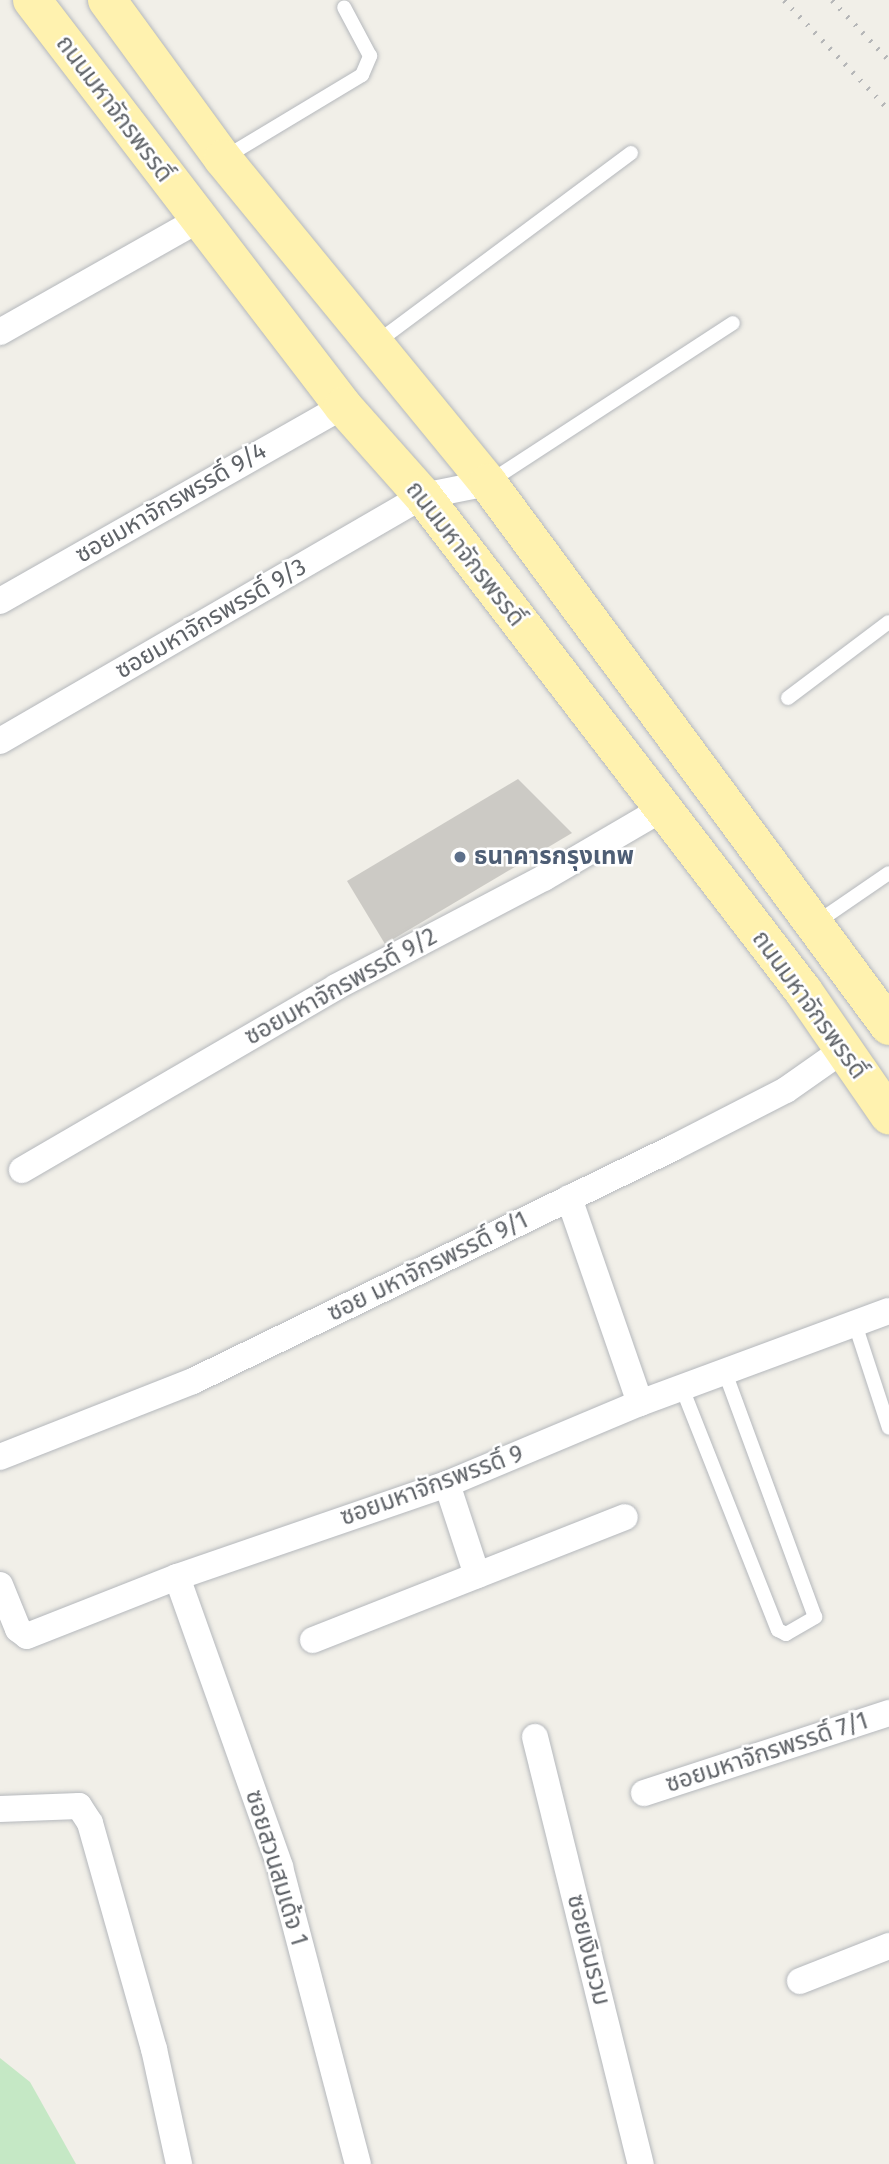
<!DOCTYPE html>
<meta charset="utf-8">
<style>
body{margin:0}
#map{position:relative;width:889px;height:2164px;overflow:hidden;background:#f1efe8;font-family:"Fira Sans","Noto Sans Thai",sans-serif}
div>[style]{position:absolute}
.green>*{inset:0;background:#c5e8c5}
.building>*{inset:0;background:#cccac5}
.roads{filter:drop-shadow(0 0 2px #b5b8bc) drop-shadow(0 0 2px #b5b8bc)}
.service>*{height:14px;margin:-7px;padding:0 7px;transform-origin:7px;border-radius:7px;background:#fff}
.minor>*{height:26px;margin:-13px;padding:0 13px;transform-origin:13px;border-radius:13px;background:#fff}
.primary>*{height:38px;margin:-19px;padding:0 19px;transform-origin:19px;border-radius:19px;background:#fff2af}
.rail>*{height:5px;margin-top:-2.5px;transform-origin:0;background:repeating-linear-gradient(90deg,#b6b7b8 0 2px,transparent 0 11px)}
.dots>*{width:19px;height:19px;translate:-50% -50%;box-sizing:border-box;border:4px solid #fff;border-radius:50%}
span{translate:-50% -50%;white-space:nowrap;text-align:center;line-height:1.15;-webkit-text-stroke:5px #fff;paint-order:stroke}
.street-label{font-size:24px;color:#5f6368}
.service-label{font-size:24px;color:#4e5e75;font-weight:700}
.left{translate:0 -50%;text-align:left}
</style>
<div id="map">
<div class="green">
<div style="clip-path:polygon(0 2058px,30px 2082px,76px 2164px,0 2164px)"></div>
</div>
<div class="building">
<div style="clip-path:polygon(518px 779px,572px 833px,385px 944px,347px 881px)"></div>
</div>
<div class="roads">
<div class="service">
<div style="left:224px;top:158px;width:161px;rotate:-31deg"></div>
<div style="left:362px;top:75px;width:21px;rotate:-67deg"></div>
<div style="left:370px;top:56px;width:55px;rotate:-118deg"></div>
<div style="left:376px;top:343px;width:318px;rotate:-36.7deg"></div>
<div style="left:489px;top:482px;width:291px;rotate:-33.1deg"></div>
<div style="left:788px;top:698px;width:126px;rotate:-37deg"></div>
<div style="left:816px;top:923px;width:88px;rotate:-34.4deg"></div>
<div style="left:855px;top:1324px;width:109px;rotate:71.9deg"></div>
<div style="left:682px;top:1388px;width:260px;rotate:68.4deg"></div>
<div style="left:778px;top:1630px;width:9px;rotate:27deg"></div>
<div style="left:786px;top:1634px;width:34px;rotate:-30deg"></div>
<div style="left:815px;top:1617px;width:260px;rotate:-110.2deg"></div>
</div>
<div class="minor">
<div style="left:0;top:332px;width:227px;rotate:-29.5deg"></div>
<div style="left:0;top:601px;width:395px;rotate:-29.6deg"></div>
<div style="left:0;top:741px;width:489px;rotate:-30.1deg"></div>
<div style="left:423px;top:496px;width:66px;rotate:-11.3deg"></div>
<div style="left:22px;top:1170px;width:363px;rotate:-30.2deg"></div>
<div style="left:336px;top:987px;width:235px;rotate:-27.7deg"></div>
<div style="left:544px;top:878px;width:137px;rotate:-30.3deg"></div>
<div style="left:569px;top:1198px;width:217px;rotate:70.9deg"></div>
<div style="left:0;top:1457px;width:207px;rotate:-21.5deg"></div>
<div style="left:193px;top:1381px;width:534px;rotate:-25.89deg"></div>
<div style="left:673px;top:1148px;width:127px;rotate:-27.2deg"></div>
<div style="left:786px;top:1090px;width:70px;rotate:-35.1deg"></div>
<div style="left:447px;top:1484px;width:96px;rotate:71.8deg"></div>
<div style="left:177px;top:1577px;width:308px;rotate:70.4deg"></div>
<div style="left:280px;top:1867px;width:307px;rotate:75.3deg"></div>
<div style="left:0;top:1585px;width:48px;rotate:67.8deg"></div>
<div style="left:18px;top:1629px;width:11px;rotate:38deg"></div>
<div style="left:27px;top:1636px;width:161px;rotate:-21.5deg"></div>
<div style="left:177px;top:1577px;width:286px;rotate:-19deg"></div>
<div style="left:447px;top:1484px;width:209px;rotate:-22.8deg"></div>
<div style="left:640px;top:1403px;width:265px;rotate:-20.3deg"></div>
<div style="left:313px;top:1640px;width:335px;rotate:-21.5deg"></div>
<div style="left:535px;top:1737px;width:440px;rotate:76.1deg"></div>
<div style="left:644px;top:1793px;width:258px;rotate:-18.1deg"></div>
<div style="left:0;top:1809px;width:79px;rotate:-2.2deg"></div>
<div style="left:79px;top:1806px;width:20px;rotate:57deg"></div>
<div style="left:90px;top:1823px;width:235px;rotate:74.2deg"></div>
<div style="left:154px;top:2049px;width:118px;rotate:77.7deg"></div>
<div style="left:800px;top:1981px;width:96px;rotate:-21.5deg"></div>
</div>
<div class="primary">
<div style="left:32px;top:0;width:511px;rotate:52.55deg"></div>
<div style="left:343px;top:406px;width:120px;rotate:48.4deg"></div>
<div style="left:423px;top:496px;width:625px;rotate:52.47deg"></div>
<div style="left:804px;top:992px;width:150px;rotate:55.4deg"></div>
<div style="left:107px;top:0;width:197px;rotate:53.9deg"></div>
<div style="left:223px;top:159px;width:419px;rotate:50.7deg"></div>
<div style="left:488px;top:483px;width:675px;rotate:53.55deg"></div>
</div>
</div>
<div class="rail">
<div style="left:784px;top:0;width:152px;rotate:46.3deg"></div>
<div style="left:832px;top:0;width:83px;rotate:46.5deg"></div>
</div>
<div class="dots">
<div style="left:460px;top:857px;background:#5c6f8a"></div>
</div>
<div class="street-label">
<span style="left:114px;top:109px;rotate:53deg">ถนนมหาจักรพรรดิ์</span>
<span style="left:171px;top:503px;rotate:-30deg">ซอยมหาจักรพรรดิ์ 9/4</span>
<span style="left:465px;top:554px;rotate:52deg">ถนนมหาจักรพรรดิ์</span>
<span style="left:211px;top:619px;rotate:-30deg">ซอยมหาจักรพรรดิ์ 9/3</span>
<span style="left:341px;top:987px;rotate:-29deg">ซอยมหาจักรพรรดิ์ 9/2</span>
<span style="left:809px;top:1005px;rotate:54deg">ถนนมหาจักรพรรดิ์</span>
<span style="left:428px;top:1267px;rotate:-26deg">ซอย มหาจักรพรรดิ์ 9/1</span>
<span style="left:432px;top:1486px;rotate:-20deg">ซอยมหาจักรพรรดิ์ 9</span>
<span style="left:767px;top:1753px;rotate:-18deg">ซอยมหาจักรพรรดิ์ 7/1</span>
<span style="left:276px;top:1868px;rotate:73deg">ซอยสวนสมเด้จ 1</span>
<span style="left:588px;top:1950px;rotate:76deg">ซอยเงินรวม</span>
</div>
<div class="service-label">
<span class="left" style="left:474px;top:857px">ธนาคารกรุงเทพ</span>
</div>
</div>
